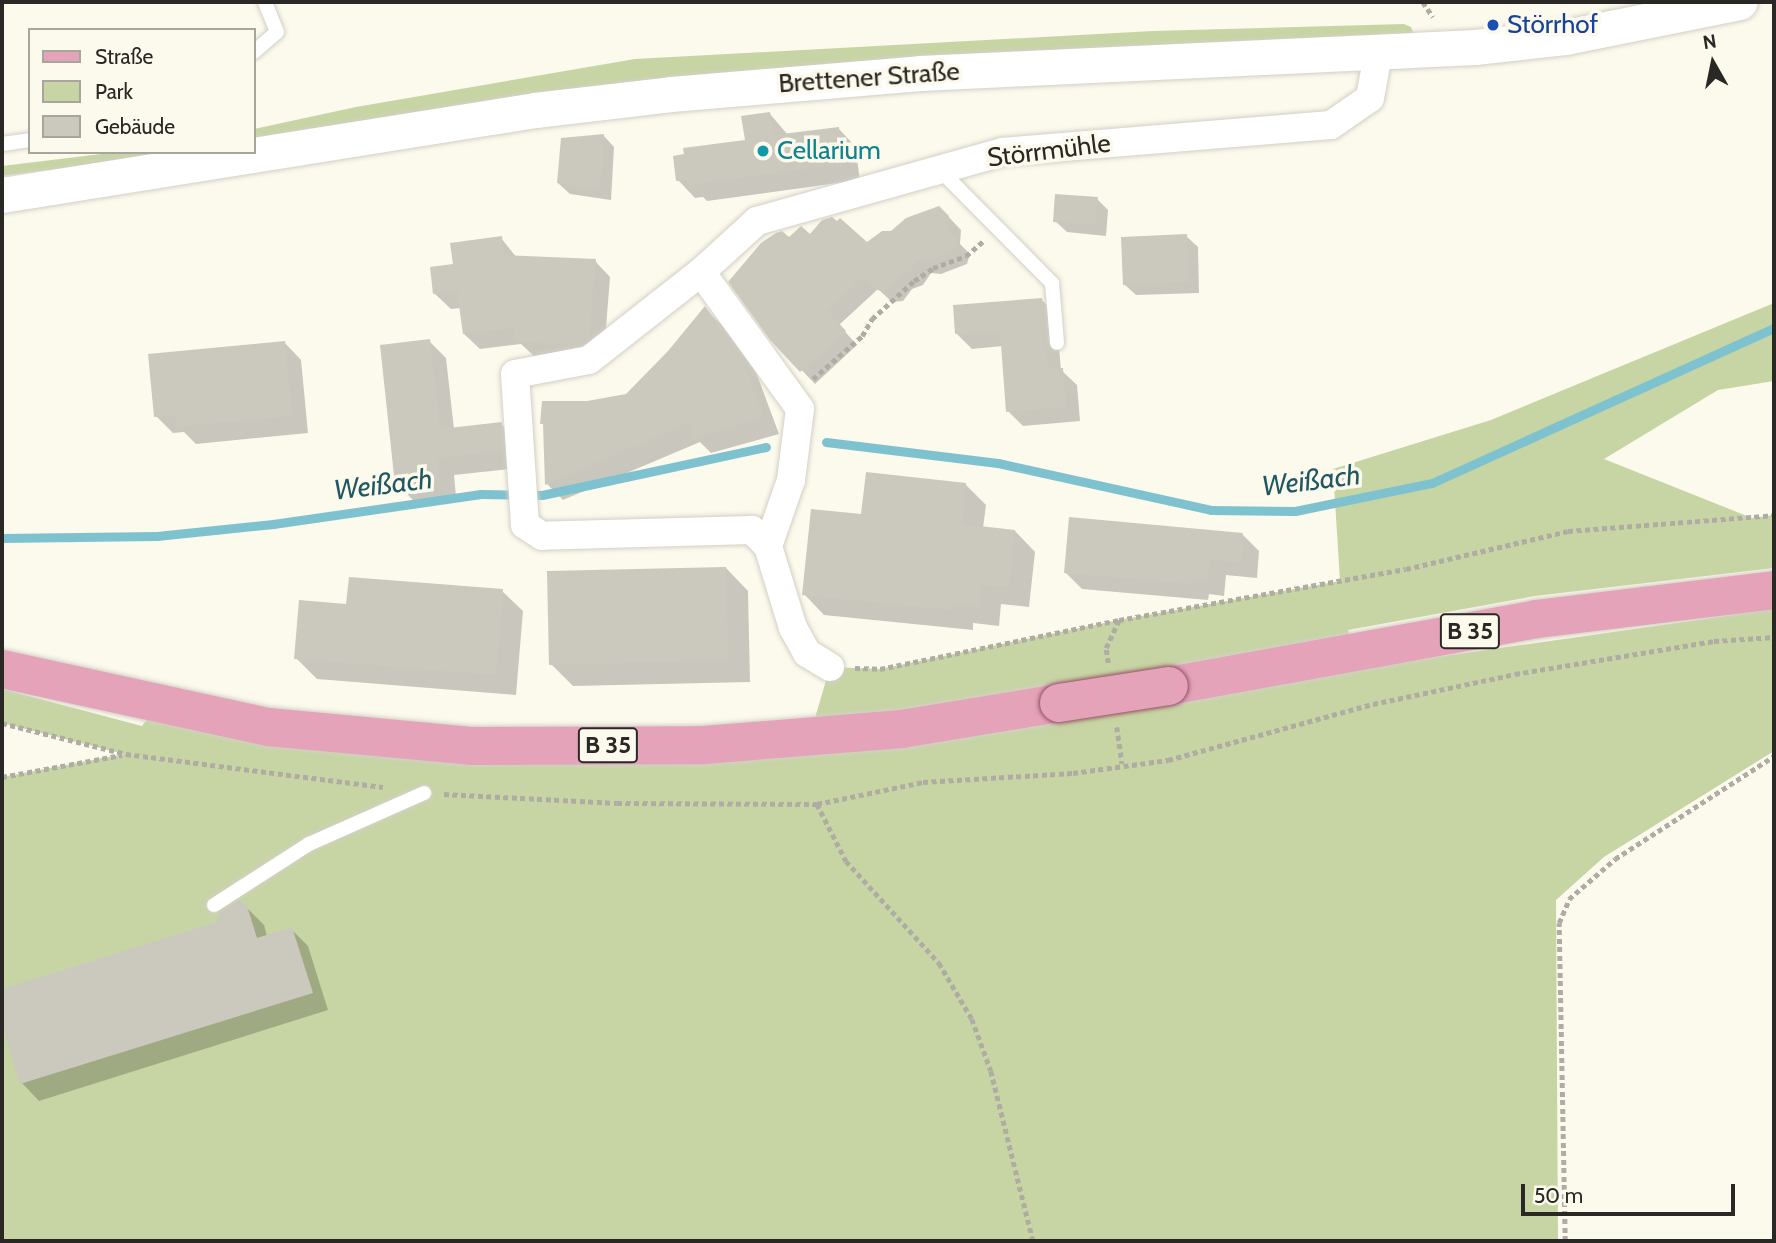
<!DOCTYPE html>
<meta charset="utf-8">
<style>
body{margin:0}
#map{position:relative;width:1776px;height:1243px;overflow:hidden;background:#fcf9ed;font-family:Cabin,sans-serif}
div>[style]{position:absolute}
.green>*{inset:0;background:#c7d5a4}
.shadow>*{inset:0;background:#0003}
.stream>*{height:9px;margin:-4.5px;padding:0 4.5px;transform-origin:4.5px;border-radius:4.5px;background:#7fc2cf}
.building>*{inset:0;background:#cbc8bd}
.path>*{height:4.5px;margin-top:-2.25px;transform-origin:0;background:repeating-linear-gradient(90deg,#afaca3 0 5px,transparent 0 8.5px)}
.roads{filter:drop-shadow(0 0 2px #d2d0c4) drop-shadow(0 0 2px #d2d0c4)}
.service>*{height:14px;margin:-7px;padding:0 7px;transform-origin:7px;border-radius:7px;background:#fff}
.minor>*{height:28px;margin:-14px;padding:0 14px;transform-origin:14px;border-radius:14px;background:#fff}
.tertiary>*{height:35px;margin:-17.5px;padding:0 17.5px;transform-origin:17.5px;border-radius:17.5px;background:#fff}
.primary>*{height:38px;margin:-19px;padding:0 19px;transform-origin:19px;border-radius:19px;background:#e4a3b8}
.bridges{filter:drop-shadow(0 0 2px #975066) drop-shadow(0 0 2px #975066)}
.primary-bridge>*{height:38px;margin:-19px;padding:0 19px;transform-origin:19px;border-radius:19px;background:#e4a3b8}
.dots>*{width:19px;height:19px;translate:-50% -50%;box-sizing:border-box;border:4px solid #fcf9ed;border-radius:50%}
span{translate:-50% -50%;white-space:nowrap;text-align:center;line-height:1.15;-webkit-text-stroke:7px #fcf9ed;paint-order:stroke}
.shield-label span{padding:2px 5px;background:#fcf9ed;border:2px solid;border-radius:5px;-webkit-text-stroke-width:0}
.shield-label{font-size:24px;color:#2a2824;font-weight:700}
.transit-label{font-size:26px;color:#164399}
.left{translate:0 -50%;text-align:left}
.street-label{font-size:26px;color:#2a2824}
.culture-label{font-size:26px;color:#0d838f}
.water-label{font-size:28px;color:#1f5862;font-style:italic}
.frame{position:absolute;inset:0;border:4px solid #2a2824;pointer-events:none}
.legend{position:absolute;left:28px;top:28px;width:228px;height:126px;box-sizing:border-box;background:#fcf9ed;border:2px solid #a8a59d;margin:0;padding:9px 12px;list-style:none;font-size:21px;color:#2a2824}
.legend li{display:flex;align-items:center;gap:14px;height:35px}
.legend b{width:35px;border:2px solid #a8a59d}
.north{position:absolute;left:1678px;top:28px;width:70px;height:70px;-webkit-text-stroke:5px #fcf9ed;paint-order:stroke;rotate:351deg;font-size:19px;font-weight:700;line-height:28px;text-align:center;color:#2a2824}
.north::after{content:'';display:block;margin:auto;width:24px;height:32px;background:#2a2824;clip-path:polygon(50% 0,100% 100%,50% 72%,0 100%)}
.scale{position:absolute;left:1521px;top:1184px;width:214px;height:32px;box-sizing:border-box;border:4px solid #2a2824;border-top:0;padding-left:9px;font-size:21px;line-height:24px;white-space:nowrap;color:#2a2824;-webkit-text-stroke:5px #fcf9ed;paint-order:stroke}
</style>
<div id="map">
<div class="green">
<div style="clip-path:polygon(1404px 24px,1411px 27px,1413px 32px,1407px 36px,254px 141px,254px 129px,356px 107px,635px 59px,1153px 31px)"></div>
<div style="clip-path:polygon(118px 152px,183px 152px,2px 176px,2px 166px)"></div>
<div style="clip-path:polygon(1774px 303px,1774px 381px,1718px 390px,1604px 459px,1752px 518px,1774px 515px,1774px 568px,1535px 596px,1348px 630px,1360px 668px,1774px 609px,1774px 751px,1604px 857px,1556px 900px,1558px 1241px,2px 1241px,2px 777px,124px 754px,2px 723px,2px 689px,142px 726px,158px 704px,471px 746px,815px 718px,830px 667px,880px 669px,1119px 620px,1340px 581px,1333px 469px,1491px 420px)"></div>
</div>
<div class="shadow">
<div style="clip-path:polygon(770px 114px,788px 135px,838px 128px,855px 146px,860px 180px,707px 201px,703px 197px,695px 198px,678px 180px,747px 141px)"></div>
<div style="clip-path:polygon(603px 135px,614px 147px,611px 200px,570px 194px,558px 183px)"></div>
<div style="clip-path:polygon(1097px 199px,1108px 210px,1106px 236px,1067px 232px,1055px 221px)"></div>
<div style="clip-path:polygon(944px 212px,961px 230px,960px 244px,970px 254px,967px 264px,941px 274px,931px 273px,923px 285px,912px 289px,903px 301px,892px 302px,878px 289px,839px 325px,857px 345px,815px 384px,772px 339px,789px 239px,810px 236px,867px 244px)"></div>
<div style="clip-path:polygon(1186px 236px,1198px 247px,1199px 293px,1136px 295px,1124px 284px)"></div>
<div style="clip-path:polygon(501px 238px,517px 258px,595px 261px,610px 277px,604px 354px,591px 361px,534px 356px,521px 344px,480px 349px,464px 334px,461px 308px,451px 309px,435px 294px,455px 265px)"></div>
<div style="clip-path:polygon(1041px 299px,1056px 314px,1061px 370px,1077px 385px,1080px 421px,1023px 426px,1008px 411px,1003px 346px,972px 349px,957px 334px)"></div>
<div style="clip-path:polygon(705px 309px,721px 324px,756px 372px,779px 434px,711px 453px,700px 442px,563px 500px,547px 484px,545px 426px,542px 423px,587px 402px,627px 396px,669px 352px)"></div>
<div style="clip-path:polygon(429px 341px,446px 358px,454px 429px,501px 424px,518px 441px,520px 468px,454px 475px,456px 497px,414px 501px,397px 484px)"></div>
<div style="clip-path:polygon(284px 342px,301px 360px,308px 433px,196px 444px,184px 432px,173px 433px,156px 416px)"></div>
<div style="clip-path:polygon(965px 484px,986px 505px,983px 528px,1015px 531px,1035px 552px,1029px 607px,1001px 604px,999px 626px,973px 623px,973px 630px,824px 615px,804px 594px,863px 515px)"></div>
<div style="clip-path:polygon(1243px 535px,1259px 551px,1257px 578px,1226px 575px,1224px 596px,1209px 594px,1208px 600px,1082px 589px,1066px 573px)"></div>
<div style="clip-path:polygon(726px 568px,748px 591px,750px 682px,573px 686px,551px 664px)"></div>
<div style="clip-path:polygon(502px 591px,523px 611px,516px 695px,317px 679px,296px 658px,348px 606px)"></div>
<div style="clip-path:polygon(246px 907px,264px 925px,267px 936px,291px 929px,308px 946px,328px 1010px,39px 1101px,22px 1083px,2px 1019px,2px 991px,219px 923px)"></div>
</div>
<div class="stream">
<div style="left:826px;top:442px;width:173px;rotate:7deg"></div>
<div style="left:998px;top:463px;width:218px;rotate:12.4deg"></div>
<div style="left:1211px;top:510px;width:84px;rotate:0.7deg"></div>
<div style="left:1295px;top:511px;width:140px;rotate:-11.6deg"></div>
<div style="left:1432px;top:483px;width:375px;rotate:-24.4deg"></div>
<div style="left:2px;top:538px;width:155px;rotate:-0.7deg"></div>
<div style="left:157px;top:536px;width:117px;rotate:-5.9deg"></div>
<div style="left:273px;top:524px;width:210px;rotate:-8.2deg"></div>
<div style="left:481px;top:494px;width:61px;rotate:0.9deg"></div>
<div style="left:542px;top:495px;width:229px;rotate:-12.1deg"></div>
</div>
<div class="building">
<div style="clip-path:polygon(770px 112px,774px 135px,839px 127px,842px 164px,689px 185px,688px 180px,676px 181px,673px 156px,684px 154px,683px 148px,745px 140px,741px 116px)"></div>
<div style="clip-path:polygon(604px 134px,600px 190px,557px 183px,561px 138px)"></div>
<div style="clip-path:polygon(1055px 194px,1098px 197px,1095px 225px,1053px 222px)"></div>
<div style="clip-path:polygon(939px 206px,949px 216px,948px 230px,958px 240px,954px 251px,927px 261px,917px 261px,910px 272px,899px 276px,890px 288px,884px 291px,877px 290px,864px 277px,827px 310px,846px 331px,800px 372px,770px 340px,728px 282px,761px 243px,776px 233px,782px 231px,789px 237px,801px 226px,810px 234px,822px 220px,832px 217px,837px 221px,840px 218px,867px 242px,882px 231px,891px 231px,906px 218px)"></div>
<div style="clip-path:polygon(1187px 234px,1189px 282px,1123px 285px,1121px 237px)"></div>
<div style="clip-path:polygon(502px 236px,504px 255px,596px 259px,589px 339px,575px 346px,516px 341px,514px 328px,463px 334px,457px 291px,433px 294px,430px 267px,453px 264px,450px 243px)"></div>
<div style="clip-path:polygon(1042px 298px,1048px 369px,1063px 368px,1066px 407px,1006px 412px,1000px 331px,955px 334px,953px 305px)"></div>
<div style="clip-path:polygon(705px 306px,740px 354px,764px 418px,694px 438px,689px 423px,545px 485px,543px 424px,540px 424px,542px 401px,587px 401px,626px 394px,668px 351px)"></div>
<div style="clip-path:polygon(430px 339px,440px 429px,502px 422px,503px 451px,437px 458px,440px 480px,395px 485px,380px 345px)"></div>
<div style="clip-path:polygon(285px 341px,292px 416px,177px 427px,176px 415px,154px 417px,148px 354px)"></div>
<div style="clip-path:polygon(866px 472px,966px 483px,962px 524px,1015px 530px,1009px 587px,981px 585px,979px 606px,953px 603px,953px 610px,802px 595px,811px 509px,861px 514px)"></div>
<div style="clip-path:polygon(1069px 517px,1243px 533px,1241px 563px,1210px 560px,1208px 580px,1193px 579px,1193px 584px,1064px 573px)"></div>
<div style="clip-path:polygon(726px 567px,728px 660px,549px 665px,547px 571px)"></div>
<div style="clip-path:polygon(349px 577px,503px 589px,496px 675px,294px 659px,299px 600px,346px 604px)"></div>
<div style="clip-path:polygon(239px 900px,247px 906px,257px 938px,292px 927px,313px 993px,20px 1084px,2px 1025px,2px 989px,217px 922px,219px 913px)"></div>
</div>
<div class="path">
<div style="left:1423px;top:2px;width:18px;rotate:56deg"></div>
<div style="left:813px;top:379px;width:65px;rotate:-41.3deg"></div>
<div style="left:862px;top:336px;width:20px;rotate:-60deg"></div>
<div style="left:872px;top:319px;width:57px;rotate:-42.1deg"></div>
<div style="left:914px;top:281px;width:23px;rotate:-34deg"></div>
<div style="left:933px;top:268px;width:35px;rotate:-20deg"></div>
<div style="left:966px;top:256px;width:23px;rotate:-41deg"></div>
<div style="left:1108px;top:663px;width:15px;rotate:-98deg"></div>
<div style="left:1106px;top:648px;width:31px;rotate:-65deg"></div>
<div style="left:1119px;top:620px;width:291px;rotate:-10.1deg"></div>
<div style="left:1406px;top:569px;width:166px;rotate:-13.2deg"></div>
<div style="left:1568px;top:531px;width:207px;rotate:-4.4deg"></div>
<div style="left:855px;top:668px;width:25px;rotate:2deg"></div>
<div style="left:880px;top:669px;width:243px;rotate:-11.6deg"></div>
<div style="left:2px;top:723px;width:128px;rotate:14deg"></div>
<div style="left:126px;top:754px;width:259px;rotate:7.3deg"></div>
<div style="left:1117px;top:727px;width:37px;rotate:82deg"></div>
<div style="left:2px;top:777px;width:122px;rotate:-10.4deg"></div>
<div style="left:444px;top:794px;width:173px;rotate:3deg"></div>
<div style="left:617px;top:803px;width:200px;rotate:0.3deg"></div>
<div style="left:817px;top:804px;width:108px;rotate:-11.7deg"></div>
<div style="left:923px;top:782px;width:150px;rotate:-3.4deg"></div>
<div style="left:1073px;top:773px;width:96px;rotate:-7.8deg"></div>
<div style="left:1168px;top:760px;width:213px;rotate:-15.3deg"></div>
<div style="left:1373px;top:704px;width:145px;rotate:-11.9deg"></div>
<div style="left:1515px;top:674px;width:202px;rotate:-9.4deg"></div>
<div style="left:1714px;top:641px;width:60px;rotate:-3.8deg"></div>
<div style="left:817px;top:804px;width:64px;rotate:63deg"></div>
<div style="left:846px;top:861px;width:138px;rotate:47.6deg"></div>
<div style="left:939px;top:963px;width:65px;rotate:59.5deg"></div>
<div style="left:972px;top:1019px;width:55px;rotate:69.9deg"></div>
<div style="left:991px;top:1071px;width:175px;rotate:76.1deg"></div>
<div style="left:1565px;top:1241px;width:318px;rotate:-91.1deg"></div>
<div style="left:1559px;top:923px;width:26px;rotate:-67deg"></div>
<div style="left:1569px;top:899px;width:61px;rotate:-41deg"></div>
<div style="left:1615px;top:859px;width:189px;rotate:-32.9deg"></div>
</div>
<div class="roads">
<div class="service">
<div style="left:254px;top:52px;width:30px;rotate:-41deg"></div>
<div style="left:277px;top:32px;width:32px;rotate:-112deg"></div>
<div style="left:2px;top:144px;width:28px;rotate:-8deg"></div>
<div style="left:939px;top:169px;width:161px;rotate:45.3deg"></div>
<div style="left:1052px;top:283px;width:60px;rotate:85.2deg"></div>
<div style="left:214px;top:905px;width:113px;rotate:-32.7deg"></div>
<div style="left:309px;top:844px;width:126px;rotate:-23.9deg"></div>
</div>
<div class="minor">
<div style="left:701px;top:272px;width:169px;rotate:54.1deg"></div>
<div style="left:800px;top:409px;width:72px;rotate:97.2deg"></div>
<div style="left:791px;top:480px;width:70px;rotate:109.2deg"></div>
<div style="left:830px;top:667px;width:27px;rotate:-149deg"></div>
<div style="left:807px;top:653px;width:29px;rotate:-119deg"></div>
<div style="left:793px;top:628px;width:86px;rotate:-107deg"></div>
<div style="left:768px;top:546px;width:23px;rotate:-135deg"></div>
<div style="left:752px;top:530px;width:210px;rotate:178.4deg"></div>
<div style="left:542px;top:536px;width:20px;rotate:-147deg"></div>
<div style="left:525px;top:525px;width:151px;rotate:-93.8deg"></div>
<div style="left:515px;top:374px;width:75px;rotate:-10.7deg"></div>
<div style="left:589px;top:360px;width:142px;rotate:-38.2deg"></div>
<div style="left:701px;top:272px;width:76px;rotate:-42.3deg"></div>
<div style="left:757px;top:221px;width:255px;rotate:-15.7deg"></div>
<div style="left:1002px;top:152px;width:330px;rotate:-4.7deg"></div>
<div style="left:1331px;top:125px;width:47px;rotate:-34.7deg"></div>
<div style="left:1370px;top:98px;width:45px;rotate:-79.7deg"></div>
</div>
<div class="tertiary">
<div style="left:2px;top:195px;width:540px;rotate:-9.06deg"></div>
<div style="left:535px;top:110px;width:137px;rotate:-6.7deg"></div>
<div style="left:671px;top:94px;width:250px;rotate:-4.8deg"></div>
<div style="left:920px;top:73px;width:556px;rotate:-2.68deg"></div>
<div style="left:1475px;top:47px;width:92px;rotate:-6.3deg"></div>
<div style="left:1566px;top:37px;width:177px;rotate:-11.4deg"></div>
</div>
<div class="primary">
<div style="left:2px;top:669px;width:272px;rotate:12.3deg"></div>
<div style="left:268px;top:727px;width:204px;rotate:5.3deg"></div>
<div style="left:471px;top:746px;width:233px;rotate:-0.2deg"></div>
<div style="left:704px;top:745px;width:199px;rotate:-4.6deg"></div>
<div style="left:902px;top:729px;width:159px;rotate:-9.4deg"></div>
<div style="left:1169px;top:686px;width:373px;rotate:-10.3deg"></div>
<div style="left:1536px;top:619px;width:240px;rotate:-6.9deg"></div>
</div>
</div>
<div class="bridges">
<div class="primary-bridge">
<div style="left:1059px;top:703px;width:111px;rotate:-8.8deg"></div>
</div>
</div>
<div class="dots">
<div style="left:1493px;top:25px;background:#1a4fb4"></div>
<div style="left:763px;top:151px;background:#0f9aa8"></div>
</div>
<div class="shield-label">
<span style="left:1470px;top:631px">B 35</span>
<span style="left:608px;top:745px">B 35</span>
</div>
<div class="transit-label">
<span class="left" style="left:1507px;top:25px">Störrhof</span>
</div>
<div class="street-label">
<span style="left:869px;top:78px;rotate:-4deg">Brettener Straße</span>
<span style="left:1049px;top:151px;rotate:-7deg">Störrmühle</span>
</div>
<div class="culture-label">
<span class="left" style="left:777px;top:151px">Cellarium</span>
</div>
<div class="water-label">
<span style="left:1311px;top:480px;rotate:-7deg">Weißach</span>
<span style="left:383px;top:484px;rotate:-7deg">Weißach</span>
</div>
<div class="frame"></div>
<ul class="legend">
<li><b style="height:9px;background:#e4a3b8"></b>Straße</li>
<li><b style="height:19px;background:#c7d5a4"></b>Park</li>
<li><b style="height:19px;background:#cbc8bd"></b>Gebäude</li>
</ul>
<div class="north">N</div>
<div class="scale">50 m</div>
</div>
